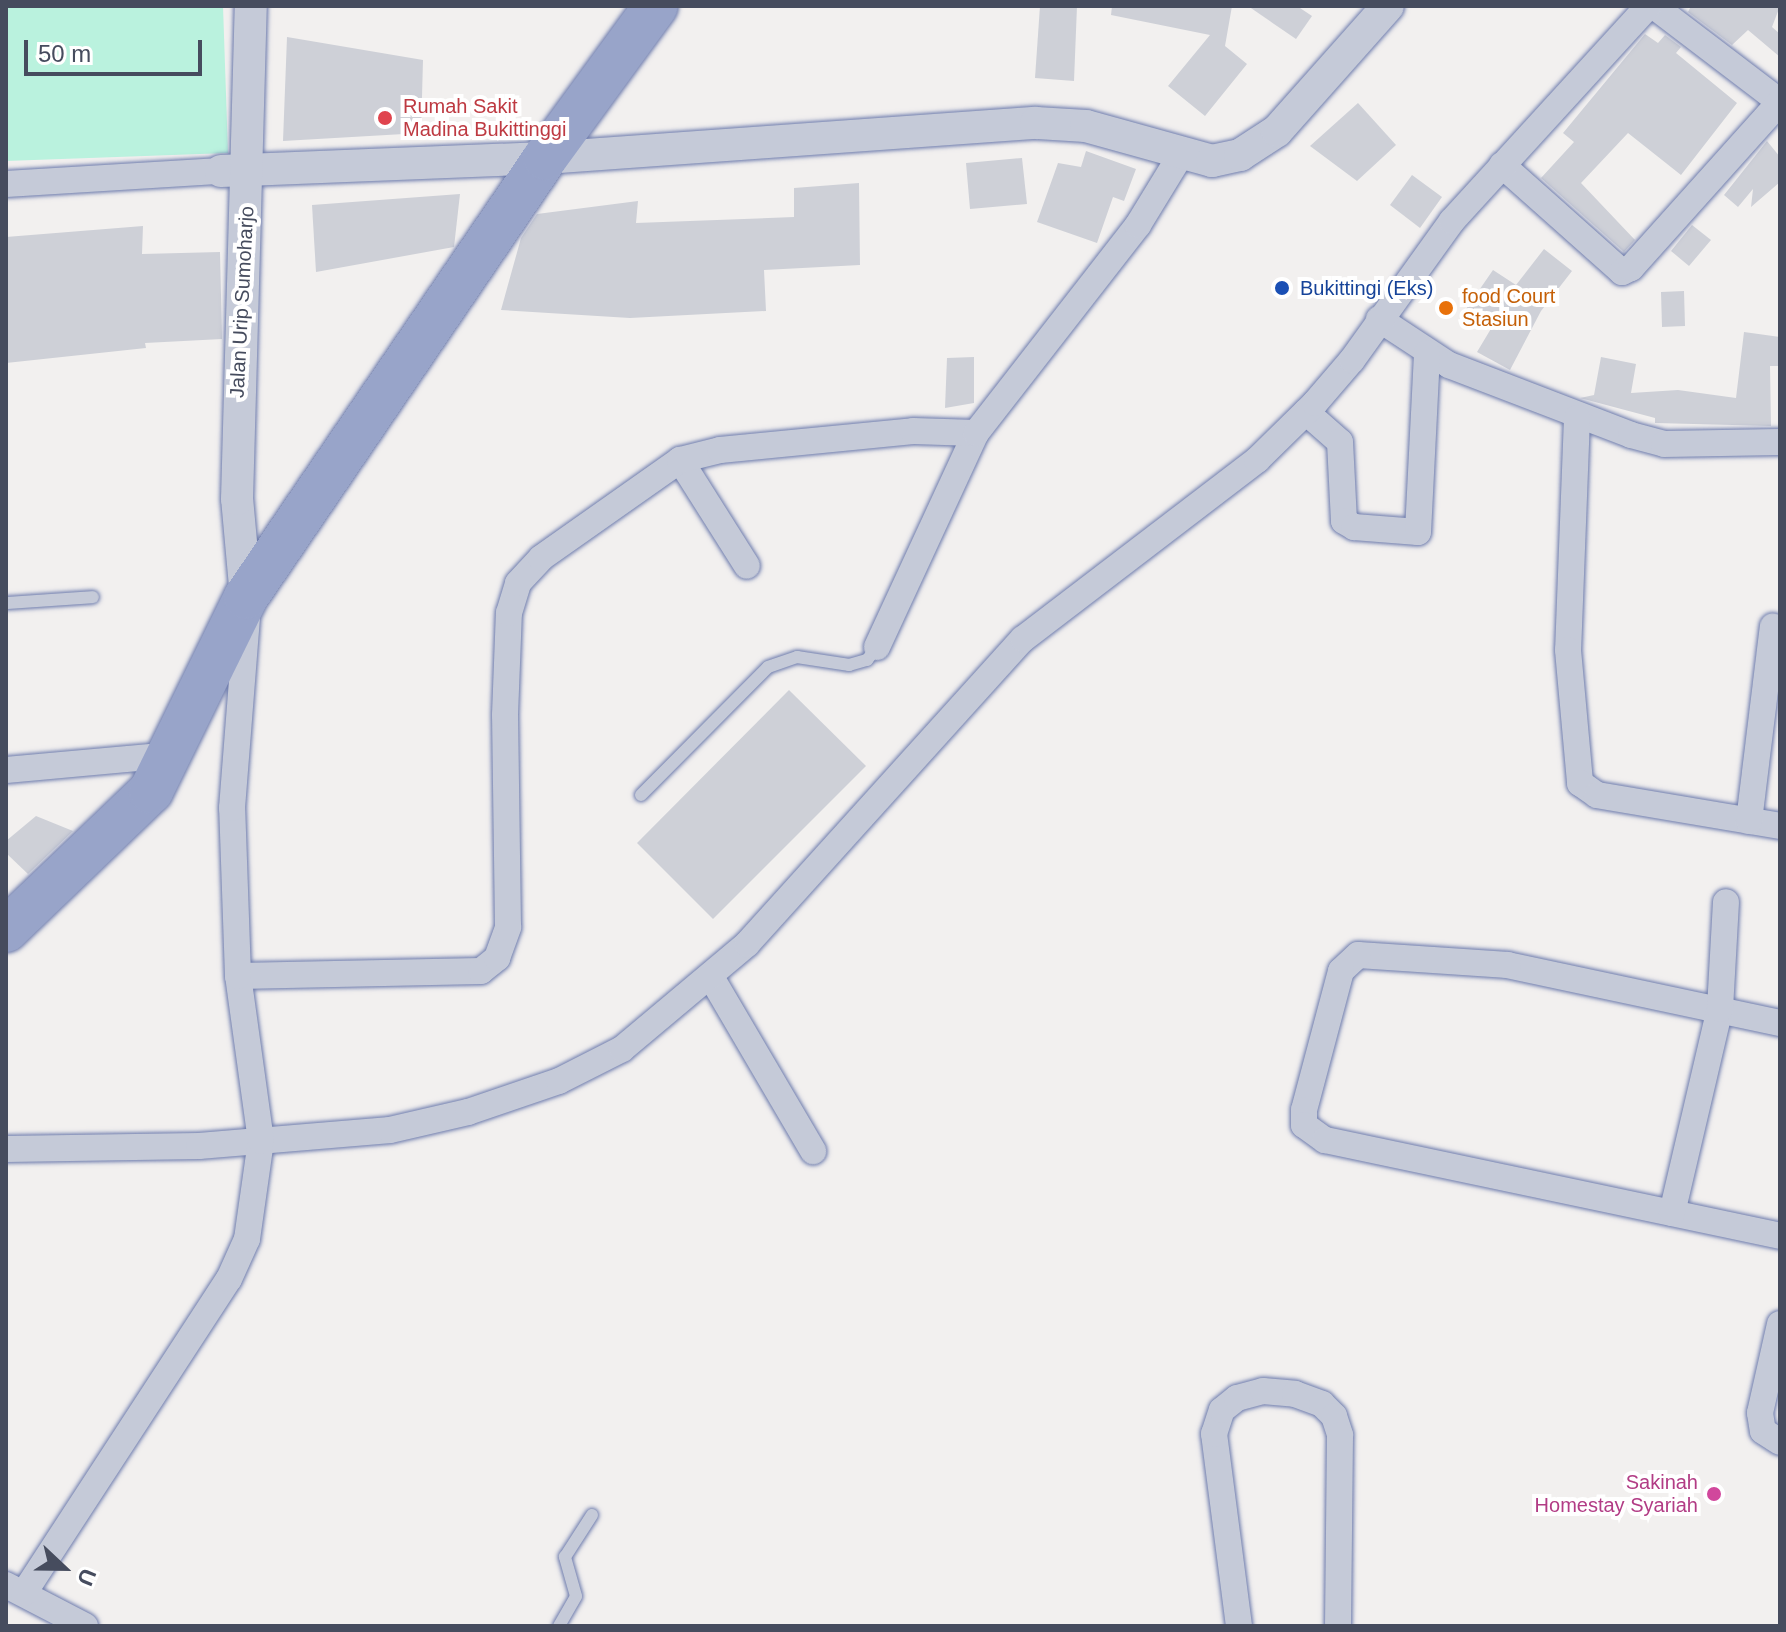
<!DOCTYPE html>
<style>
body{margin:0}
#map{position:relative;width:1786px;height:1632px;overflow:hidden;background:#f2f0ef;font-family:Helvetica,sans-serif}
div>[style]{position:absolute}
.green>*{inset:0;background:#baf2de}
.building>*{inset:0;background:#ced0d7}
.roads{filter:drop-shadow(0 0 2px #6e7cad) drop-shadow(0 0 2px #6e7cad)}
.service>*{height:12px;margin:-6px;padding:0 6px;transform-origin:6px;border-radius:6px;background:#c5cad8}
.minor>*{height:26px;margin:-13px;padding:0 13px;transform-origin:13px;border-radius:13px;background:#c5cad8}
.tertiary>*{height:32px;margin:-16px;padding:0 16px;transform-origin:16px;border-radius:16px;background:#c5cad8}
.trunk>*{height:44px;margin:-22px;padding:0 22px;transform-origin:22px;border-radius:22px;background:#98a4c9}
.dots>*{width:22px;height:22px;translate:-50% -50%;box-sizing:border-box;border:4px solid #fff;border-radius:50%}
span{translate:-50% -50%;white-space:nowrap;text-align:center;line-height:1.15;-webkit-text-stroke:8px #fff;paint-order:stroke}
.health-label{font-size:20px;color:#be3a42}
.left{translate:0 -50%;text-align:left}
.transit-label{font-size:20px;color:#164399}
.food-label{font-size:20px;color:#c56008}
.street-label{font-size:20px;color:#464c5e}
.hotel-label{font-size:20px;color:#b23c85}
.right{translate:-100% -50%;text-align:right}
.frame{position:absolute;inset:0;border:8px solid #464c5e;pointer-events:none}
.north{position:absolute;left:24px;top:1528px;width:80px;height:80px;-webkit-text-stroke:6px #fff;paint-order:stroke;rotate:112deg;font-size:22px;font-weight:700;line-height:32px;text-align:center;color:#464c5e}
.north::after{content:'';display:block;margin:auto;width:28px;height:36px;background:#464c5e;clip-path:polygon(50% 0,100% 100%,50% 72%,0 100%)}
.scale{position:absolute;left:24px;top:40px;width:178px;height:36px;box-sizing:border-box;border:4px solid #464c5e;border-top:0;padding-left:10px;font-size:24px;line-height:28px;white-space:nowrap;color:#464c5e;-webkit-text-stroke:6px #fff;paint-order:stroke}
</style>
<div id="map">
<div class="green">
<div style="clip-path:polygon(6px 6px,223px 6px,228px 153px,6px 161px)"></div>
</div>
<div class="building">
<div style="clip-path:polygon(1040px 6px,1077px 6px,1074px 81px,1035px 78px)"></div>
<div style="clip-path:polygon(1112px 6px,1232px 6px,1225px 46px,1247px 64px,1205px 116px,1168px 86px,1210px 35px,1111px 15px)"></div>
<div style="clip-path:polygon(1248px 6px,1297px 6px,1312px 16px,1296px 39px)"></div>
<div style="clip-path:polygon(1691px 6px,1780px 6px,1772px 27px,1780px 34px,1780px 57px,1748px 30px,1732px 45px,1688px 12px)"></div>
<div style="clip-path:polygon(1645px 34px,1658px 43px,1665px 35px,1681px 47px,1676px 53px,1737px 103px,1681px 175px,1628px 133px,1581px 183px,1635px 240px,1624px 252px,1541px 178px,1574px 142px,1563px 133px)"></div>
<div style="clip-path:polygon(287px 37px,423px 60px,421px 133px,283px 141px)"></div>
<div style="clip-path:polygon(1358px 103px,1396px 145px,1357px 181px,1310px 146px)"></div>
<div style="clip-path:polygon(1767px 141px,1780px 157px,1780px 182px,1751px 207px,1753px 189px,1738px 207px,1724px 195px)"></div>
<div style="clip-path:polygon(1086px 151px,1136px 169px,1124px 201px,1113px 197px,1097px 243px,1037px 222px,1058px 163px,1081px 167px)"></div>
<div style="clip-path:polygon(1022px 158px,1027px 204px,970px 209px,966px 163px)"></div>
<div style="clip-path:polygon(1412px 175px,1442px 197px,1420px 228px,1390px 205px)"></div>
<div style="clip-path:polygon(859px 183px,860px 265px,764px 270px,766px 311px,630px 318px,501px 310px,521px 238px,537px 214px,638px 201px,636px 223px,794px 217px,794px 188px)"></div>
<div style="clip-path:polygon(460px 194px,454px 247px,316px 272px,312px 205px)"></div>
<div style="clip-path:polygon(1692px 225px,1711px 240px,1689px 266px,1671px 251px)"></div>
<div style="clip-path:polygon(143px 226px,142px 254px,220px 252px,222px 339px,145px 343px,146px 348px,6px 363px,6px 237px)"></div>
<div style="clip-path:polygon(1544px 249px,1572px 271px,1541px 311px,1510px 370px,1477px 352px,1492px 327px,1464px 312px,1493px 270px,1516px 285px)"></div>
<div style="clip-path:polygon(1684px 291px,1685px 326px,1662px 327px,1661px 292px)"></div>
<div style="clip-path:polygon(1744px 332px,1780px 337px,1780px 366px,1770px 366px,1771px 426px,1655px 423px,1655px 418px,1580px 398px,1594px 395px,1601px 357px,1636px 364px,1631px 393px,1678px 390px,1736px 398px)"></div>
<div style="clip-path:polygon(974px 357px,974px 403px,945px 408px,947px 358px)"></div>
<div style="clip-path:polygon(789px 690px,866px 766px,713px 919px,637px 843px)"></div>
<div style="clip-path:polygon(36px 816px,73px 831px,28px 874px,6px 853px,6px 841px)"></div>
</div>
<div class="roads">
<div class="service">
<div style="left:6px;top:603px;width:87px;rotate:-3.9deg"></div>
<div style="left:641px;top:795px;width:180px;rotate:-45.2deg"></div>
<div style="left:768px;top:667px;width:31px;rotate:-19deg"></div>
<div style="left:797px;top:657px;width:53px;rotate:8.7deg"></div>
<div style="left:849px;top:665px;width:19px;rotate:-16deg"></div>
<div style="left:867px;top:660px;width:16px;rotate:-52deg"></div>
<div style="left:559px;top:1626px;width:34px;rotate:-60deg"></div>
<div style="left:576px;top:1596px;width:41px;rotate:-105.8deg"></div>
<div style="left:565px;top:1557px;width:50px;rotate:-57.3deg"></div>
</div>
<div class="minor">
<div style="left:1654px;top:6px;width:158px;rotate:37.3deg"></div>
<div style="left:1502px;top:165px;width:161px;rotate:41.7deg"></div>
<div style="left:1622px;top:272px;width:10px;rotate:-24deg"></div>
<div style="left:1631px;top:268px;width:223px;rotate:-48.1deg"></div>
<div style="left:6px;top:184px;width:215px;rotate:-3.5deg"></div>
<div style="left:1379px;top:319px;width:84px;rotate:33.3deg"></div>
<div style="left:1449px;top:365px;width:195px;rotate:21deg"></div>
<div style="left:1631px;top:435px;width:34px;rotate:15deg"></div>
<div style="left:1664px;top:444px;width:116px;rotate:-1deg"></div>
<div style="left:1306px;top:412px;width:45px;rotate:41.4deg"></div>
<div style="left:1340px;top:442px;width:79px;rotate:87.1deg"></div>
<div style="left:1344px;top:521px;width:12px;rotate:31deg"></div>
<div style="left:1354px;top:527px;width:64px;rotate:4.5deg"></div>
<div style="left:1418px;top:532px;width:179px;rotate:-87.1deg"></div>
<div style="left:1577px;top:418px;width:232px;rotate:92.2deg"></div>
<div style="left:1568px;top:650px;width:134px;rotate:84.8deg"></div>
<div style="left:1580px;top:783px;width:21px;rotate:35deg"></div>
<div style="left:1597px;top:795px;width:186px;rotate:9.6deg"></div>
<div style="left:680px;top:460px;width:125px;rotate:57.7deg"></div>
<div style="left:877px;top:647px;width:236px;rotate:-65.2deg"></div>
<div style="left:6px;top:770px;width:167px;rotate:-5.2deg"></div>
<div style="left:1749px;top:821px;width:196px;rotate:-83deg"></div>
<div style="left:238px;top:976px;width:243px;rotate:-1.2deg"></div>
<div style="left:481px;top:971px;width:21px;rotate:-39deg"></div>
<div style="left:497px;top:958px;width:33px;rotate:-70deg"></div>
<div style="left:508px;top:927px;width:212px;rotate:-90.8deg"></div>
<div style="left:505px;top:715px;width:102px;rotate:-87.8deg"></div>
<div style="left:509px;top:613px;width:31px;rotate:-73deg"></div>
<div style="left:518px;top:583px;width:34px;rotate:-47deg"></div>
<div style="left:541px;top:558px;width:170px;rotate:-35.2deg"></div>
<div style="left:680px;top:460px;width:41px;rotate:-14deg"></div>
<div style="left:720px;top:450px;width:194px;rotate:-5.6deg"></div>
<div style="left:913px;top:431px;width:63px;rotate:1.8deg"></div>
<div style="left:976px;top:433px;width:264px;rotate:-52.1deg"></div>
<div style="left:1138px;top:225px;width:84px;rotate:-58.6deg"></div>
<div style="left:711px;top:977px;width:202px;rotate:59.6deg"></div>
<div style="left:1780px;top:1023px;width:278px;rotate:-168deg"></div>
<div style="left:1508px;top:965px;width:150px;rotate:-176.2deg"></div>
<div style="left:1358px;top:955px;width:23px;rotate:137deg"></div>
<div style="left:1341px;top:971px;width:144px;rotate:104.9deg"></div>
<div style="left:1304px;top:1110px;width:15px;rotate:90deg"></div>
<div style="left:1304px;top:1125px;width:26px;rotate:36deg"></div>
<div style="left:1325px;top:1140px;width:465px;rotate:11.9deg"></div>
<div style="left:6px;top:1149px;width:193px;rotate:-0.9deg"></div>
<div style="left:199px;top:1146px;width:192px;rotate:-4.8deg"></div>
<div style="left:390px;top:1130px;width:80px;rotate:-13deg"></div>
<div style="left:468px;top:1112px;width:96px;rotate:-18.8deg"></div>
<div style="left:559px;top:1081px;width:71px;rotate:-26.9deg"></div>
<div style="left:622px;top:1049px;width:163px;rotate:-40deg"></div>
<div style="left:747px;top:944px;width:411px;rotate:-47.9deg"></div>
<div style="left:1023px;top:639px;width:295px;rotate:-37.4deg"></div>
<div style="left:1257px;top:460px;width:81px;rotate:-44.5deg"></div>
<div style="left:1315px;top:403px;width:57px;rotate:-49.3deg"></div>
<div style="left:1352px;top:360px;width:171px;rotate:-54.3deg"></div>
<div style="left:1452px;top:221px;width:291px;rotate:-47.6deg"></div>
<div style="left:1672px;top:1213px;width:210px;rotate:-76.8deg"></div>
<div style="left:1720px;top:1009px;width:107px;rotate:-86.8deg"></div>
<div style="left:1780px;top:1324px;width:91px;rotate:102.7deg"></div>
<div style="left:1760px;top:1413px;width:18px;rotate:81deg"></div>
<div style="left:1763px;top:1431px;width:20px;rotate:33deg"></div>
<div style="left:6px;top:1585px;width:89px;rotate:27.4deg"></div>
<div style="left:24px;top:1593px;width:375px;rotate:-56.9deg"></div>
<div style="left:229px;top:1279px;width:44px;rotate:-65.8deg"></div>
<div style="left:247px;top:1239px;width:99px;rotate:-81.9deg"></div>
<div style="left:261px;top:1141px;width:167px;rotate:-97.9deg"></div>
<div style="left:238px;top:976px;width:168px;rotate:-92deg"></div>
<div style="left:232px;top:808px;width:193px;rotate:-85.5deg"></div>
<div style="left:1239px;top:1626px;width:194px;rotate:-97.4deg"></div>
<div style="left:1214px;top:1434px;width:25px;rotate:-72deg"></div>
<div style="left:1222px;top:1410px;width:19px;rotate:-39deg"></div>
<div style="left:1237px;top:1398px;width:27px;rotate:-15deg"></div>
<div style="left:1263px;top:1391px;width:32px;rotate:5deg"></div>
<div style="left:1295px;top:1394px;width:29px;rotate:20deg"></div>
<div style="left:1322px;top:1404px;width:17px;rotate:45deg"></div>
<div style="left:1334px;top:1416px;width:20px;rotate:72deg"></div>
<div style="left:1340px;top:1435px;width:191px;rotate:90.6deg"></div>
</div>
<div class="tertiary">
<div style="left:221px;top:171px;width:324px;rotate:-2.3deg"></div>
<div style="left:545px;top:158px;width:492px;rotate:-4.1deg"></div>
<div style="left:1036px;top:123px;width:50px;rotate:3.4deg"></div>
<div style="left:1086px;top:126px;width:131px;rotate:15.5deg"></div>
<div style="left:1212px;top:161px;width:29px;rotate:-12deg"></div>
<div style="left:1240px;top:155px;width:44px;rotate:-33deg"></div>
<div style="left:1277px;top:131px;width:167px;rotate:-48.4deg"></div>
<div style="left:246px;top:597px;width:98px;rotate:-95.2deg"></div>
<div style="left:237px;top:499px;width:493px;rotate:-88.4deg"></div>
</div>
<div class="trunk">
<div style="left:6px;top:930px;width:201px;rotate:-43.8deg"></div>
<div style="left:151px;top:791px;width:216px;rotate:-63.9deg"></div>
<div style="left:246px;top:597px;width:531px;rotate:-55.74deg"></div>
<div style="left:545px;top:158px;width:188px;rotate:-53.9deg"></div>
</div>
</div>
<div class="dots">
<div style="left:385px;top:118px;background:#e0444e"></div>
<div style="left:1282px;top:288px;background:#1a4fb4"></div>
<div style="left:1446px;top:308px;background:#e8710a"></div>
<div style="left:1714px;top:1494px;background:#d1479c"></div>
</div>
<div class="health-label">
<span class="left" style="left:403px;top:118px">Rumah Sakit<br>Madina Bukittinggi</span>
</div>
<div class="transit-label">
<span class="left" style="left:1300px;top:288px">Bukittingi (Eks)</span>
</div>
<div class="food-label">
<span class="left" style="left:1462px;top:308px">food Court<br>Stasiun</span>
</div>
<div class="street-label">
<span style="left:242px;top:302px;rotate:-87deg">Jalan Urip Sumoharjo</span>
</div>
<div class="hotel-label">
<span class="right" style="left:1698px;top:1494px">Sakinah<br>Homestay Syariah</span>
</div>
<div class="frame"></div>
<div class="north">U</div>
<div class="scale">50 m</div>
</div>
